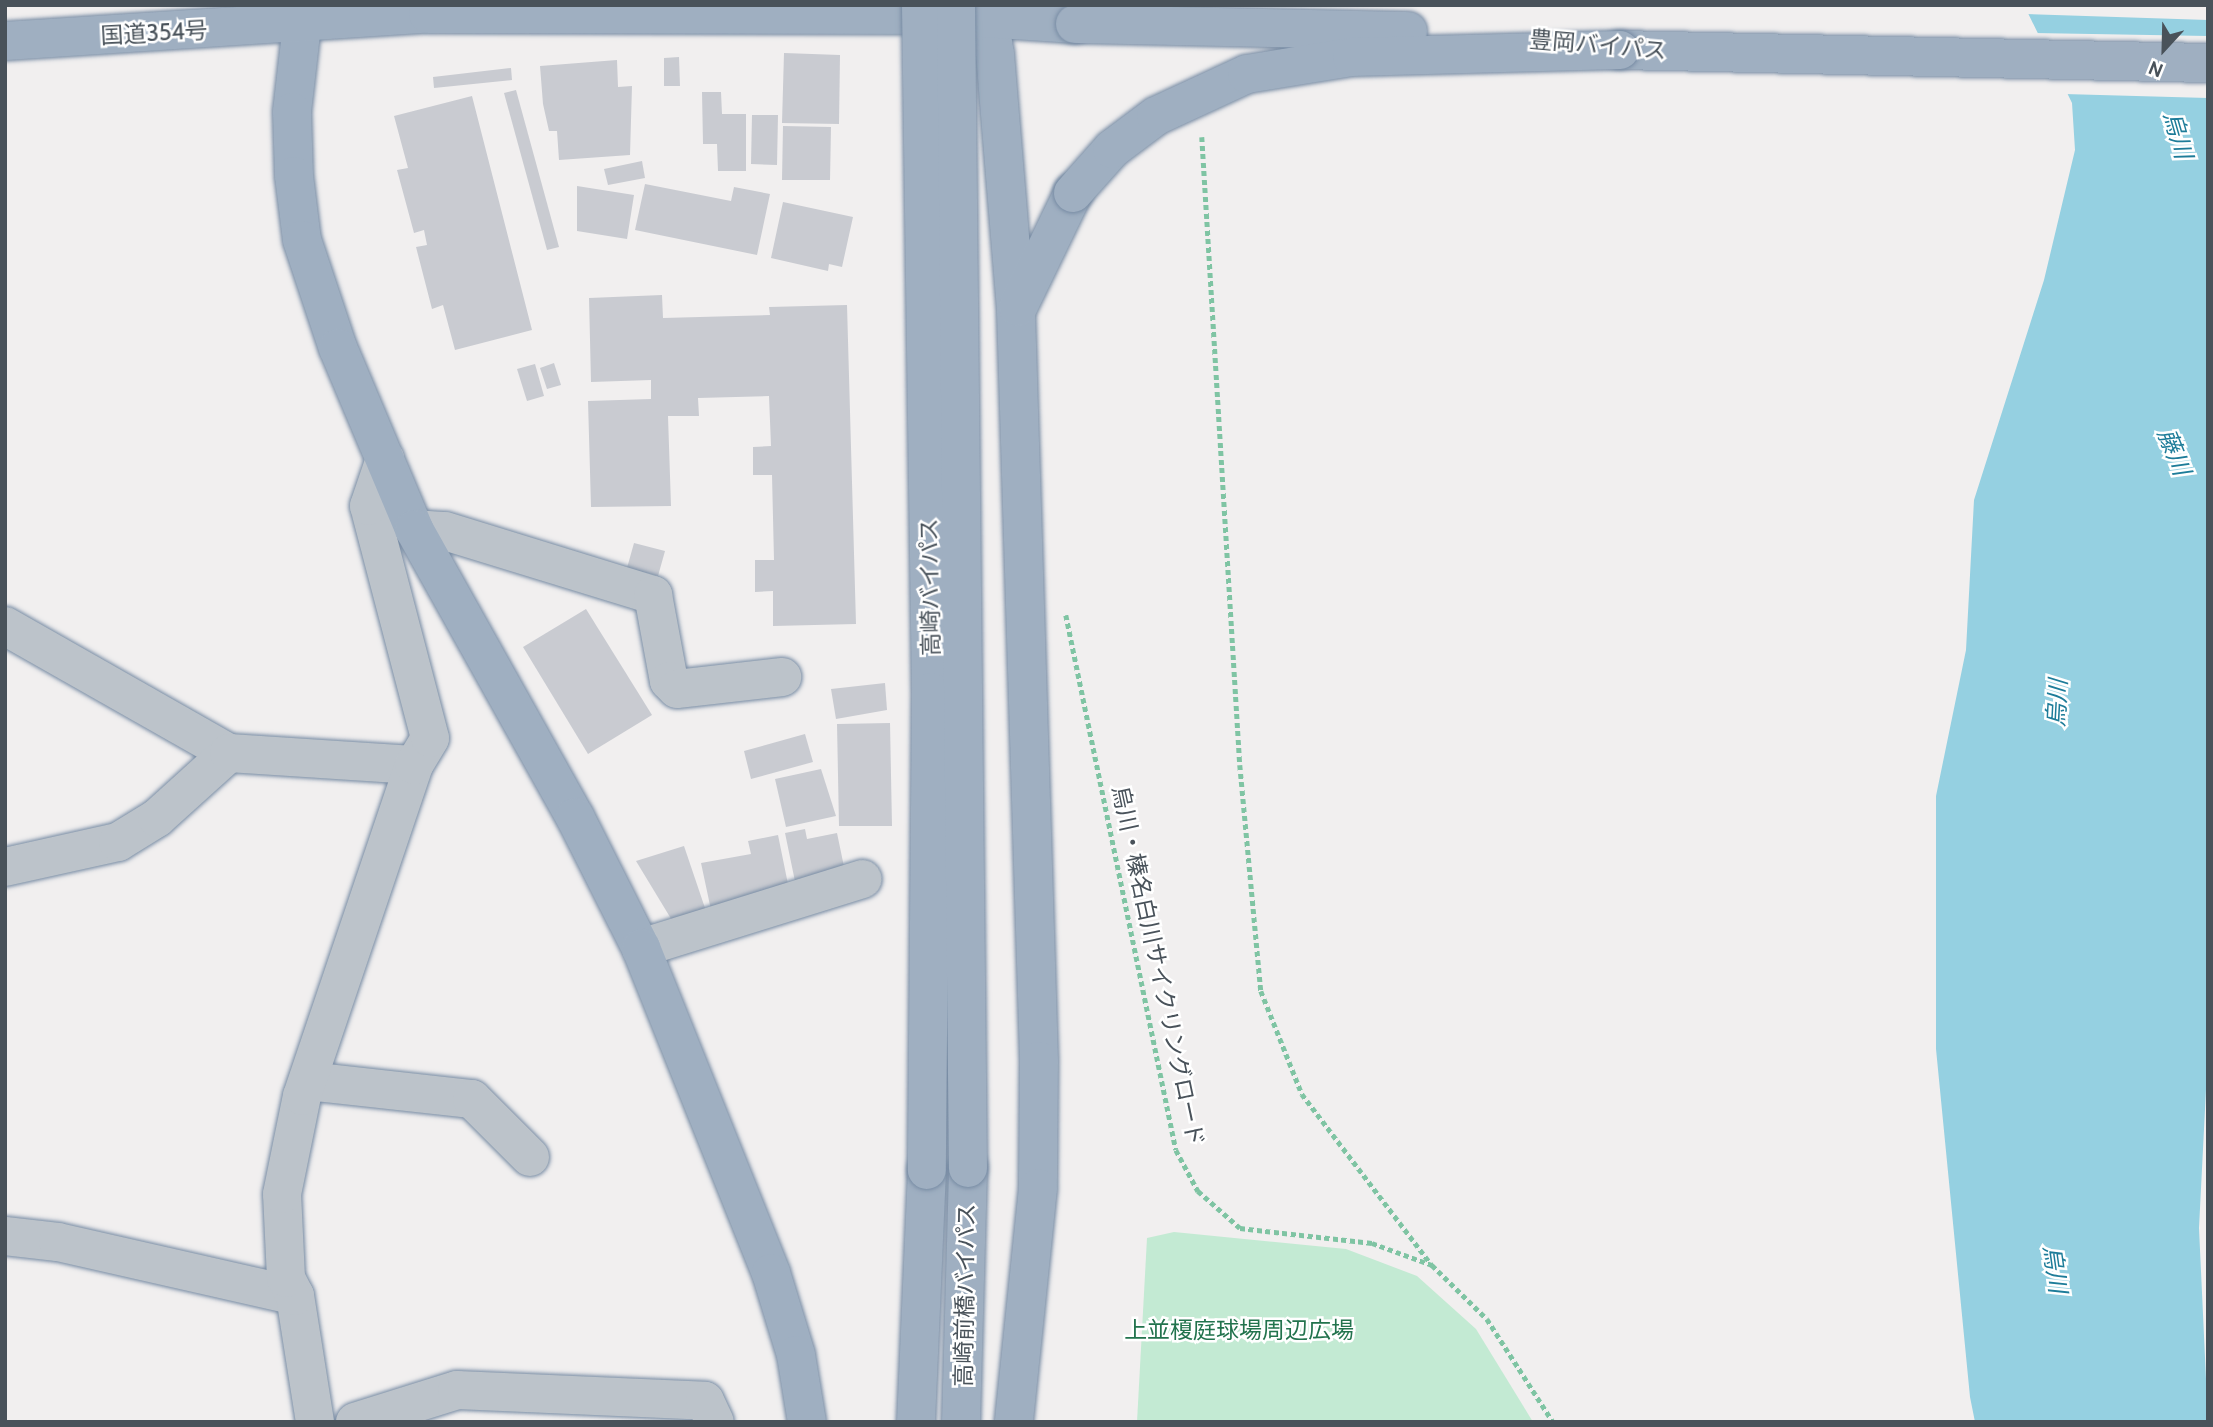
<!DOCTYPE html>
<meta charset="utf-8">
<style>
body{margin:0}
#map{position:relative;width:2213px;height:1427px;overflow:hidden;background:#f1efef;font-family:Cabin,"Noto Sans JP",sans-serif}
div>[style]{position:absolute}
.green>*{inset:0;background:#c3ead3}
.water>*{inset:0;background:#95d0e1}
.pier>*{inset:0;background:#f1efef}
.building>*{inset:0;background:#c9cbd1}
.path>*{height:4.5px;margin-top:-2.25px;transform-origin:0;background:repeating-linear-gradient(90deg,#7fc4a3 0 5px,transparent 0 8.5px)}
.roads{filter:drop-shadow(0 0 2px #788ca4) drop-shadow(0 0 2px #788ca4)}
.minor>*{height:38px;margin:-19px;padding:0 19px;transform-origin:19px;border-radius:19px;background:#bcc3ca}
.trunk>*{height:38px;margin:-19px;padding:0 19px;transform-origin:19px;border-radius:19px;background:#9fafc1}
.bridges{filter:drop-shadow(0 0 2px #788ca4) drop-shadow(0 0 2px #788ca4)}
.trunk-bridge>*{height:38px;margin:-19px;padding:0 19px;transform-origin:19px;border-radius:19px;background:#9fafc1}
span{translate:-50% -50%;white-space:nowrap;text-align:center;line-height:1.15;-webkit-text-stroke:5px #fff;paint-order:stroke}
.street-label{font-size:23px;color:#49525a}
.park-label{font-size:23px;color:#22734d}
.water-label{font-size:24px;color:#1d7c99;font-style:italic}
.frame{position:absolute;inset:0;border:7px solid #49525a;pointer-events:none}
.north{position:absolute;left:2129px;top:14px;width:70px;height:70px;-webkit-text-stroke:5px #fff;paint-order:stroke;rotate:202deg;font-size:19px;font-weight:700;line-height:28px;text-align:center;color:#49525a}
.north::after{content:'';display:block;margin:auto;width:24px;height:32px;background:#49525a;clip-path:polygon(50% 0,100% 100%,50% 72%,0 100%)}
</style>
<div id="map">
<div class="green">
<div style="clip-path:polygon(1174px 1232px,1346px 1249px,1417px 1276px,1476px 1329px,1533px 1422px,1137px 1422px,1147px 1238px)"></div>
</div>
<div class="water">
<div style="clip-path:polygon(2024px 5px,2208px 5px,2208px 1050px,2199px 1228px,2208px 1422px,1975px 1422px,1970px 1397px,1936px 1049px,1936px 796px,1966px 650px,1974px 500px,2044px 280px,2075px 150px,2072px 103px)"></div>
</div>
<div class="pier">
<div style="clip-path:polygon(2021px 5px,2208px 5px,2208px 20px,2025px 14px)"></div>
<div style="clip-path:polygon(2034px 33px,2208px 36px,2208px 98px,2064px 94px)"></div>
</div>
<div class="building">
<div style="clip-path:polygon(784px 53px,840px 55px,839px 124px,782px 123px)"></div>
<div style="clip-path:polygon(679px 57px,680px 86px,664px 86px,664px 58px)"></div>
<div style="clip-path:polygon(617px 60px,618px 87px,632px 86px,630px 155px,559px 160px,557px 131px,549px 131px,543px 104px,540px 66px)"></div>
<div style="clip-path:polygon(511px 68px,512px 80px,434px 88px,433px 77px)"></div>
<div style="clip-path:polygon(516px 90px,559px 247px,547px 250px,504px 93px)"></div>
<div style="clip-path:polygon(702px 92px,721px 92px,722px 114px,746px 114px,746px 171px,718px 171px,717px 144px,703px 144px)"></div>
<div style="clip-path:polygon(472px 96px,532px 330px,455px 350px,443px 305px,432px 309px,416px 247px,427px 245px,424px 230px,414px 233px,397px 170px,408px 168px,394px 116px)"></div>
<div style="clip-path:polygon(752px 115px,778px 115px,777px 165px,751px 164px)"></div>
<div style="clip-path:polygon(783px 126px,831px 127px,830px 180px,782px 180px)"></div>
<div style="clip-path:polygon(642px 161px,645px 178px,608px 185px,604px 169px)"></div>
<div style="clip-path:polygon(645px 184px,731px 201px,734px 187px,770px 194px,757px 255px,635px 230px)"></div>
<div style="clip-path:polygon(577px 186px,634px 195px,627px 239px,577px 231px)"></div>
<div style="clip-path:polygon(783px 202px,853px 217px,842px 267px,829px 264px,828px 271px,771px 258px)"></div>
<div style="clip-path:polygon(662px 295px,663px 318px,770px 315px,769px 307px,847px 305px,856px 624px,773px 626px,773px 591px,755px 592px,755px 560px,774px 560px,772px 475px,753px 475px,753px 447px,771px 446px,769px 396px,698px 398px,699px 416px,668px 416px,671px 506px,591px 507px,588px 401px,651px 399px,651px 380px,591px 382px,589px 298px)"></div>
<div style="clip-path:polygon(554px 363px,561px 385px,547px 389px,540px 368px)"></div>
<div style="clip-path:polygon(535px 364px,544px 396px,527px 401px,517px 369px)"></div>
<div style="clip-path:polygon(634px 543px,665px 551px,658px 576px,627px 568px)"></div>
<div style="clip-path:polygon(586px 609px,652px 715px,588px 754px,523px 647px)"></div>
<div style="clip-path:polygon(885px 683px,887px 710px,836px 719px,831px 689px)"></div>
<div style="clip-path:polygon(890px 723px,892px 826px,839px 826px,837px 724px)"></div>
<div style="clip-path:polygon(805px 734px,813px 762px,751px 779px,744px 751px)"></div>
<div style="clip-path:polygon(821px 769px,836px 816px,786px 827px,775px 779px)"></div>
<div style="clip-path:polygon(805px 829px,807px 839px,837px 833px,847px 881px,797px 891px,785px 833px)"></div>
<div style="clip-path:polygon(778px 835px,790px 894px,711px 910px,701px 863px,751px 854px,748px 841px)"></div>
<div style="clip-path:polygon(684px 846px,706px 911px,673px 922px,636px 861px)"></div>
</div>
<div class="path">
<div style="left:1202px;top:137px;width:629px;rotate:86.54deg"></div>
<div style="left:1240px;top:765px;width:227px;rotate:84.7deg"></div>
<div style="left:1261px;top:991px;width:111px;rotate:68.3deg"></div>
<div style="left:1302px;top:1094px;width:215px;rotate:52.8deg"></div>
<div style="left:1066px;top:615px;width:546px;rotate:78.38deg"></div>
<div style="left:1176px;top:1150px;width:47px;rotate:61.8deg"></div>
<div style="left:1198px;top:1191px;width:56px;rotate:41.4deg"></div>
<div style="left:1240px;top:1228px;width:133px;rotate:6.5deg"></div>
<div style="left:1372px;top:1243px;width:64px;rotate:20.1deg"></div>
<div style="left:1432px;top:1265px;width:77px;rotate:44.5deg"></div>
<div style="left:1487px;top:1319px;width:122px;rotate:57.3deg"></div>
</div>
<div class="roads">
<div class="minor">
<div style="left:414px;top:529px;width:31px;rotate:4deg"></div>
<div style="left:445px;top:531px;width:218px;rotate:17.1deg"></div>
<div style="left:653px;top:595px;width:87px;rotate:79.5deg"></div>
<div style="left:669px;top:681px;width:11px;rotate:45deg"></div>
<div style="left:677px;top:689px;width:106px;rotate:-6.5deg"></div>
<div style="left:5px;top:626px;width:257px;rotate:29.6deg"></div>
<div style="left:5px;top:867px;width:116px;rotate:-12.5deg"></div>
<div style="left:118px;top:842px;width:46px;rotate:-31.6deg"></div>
<div style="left:157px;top:818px;width:97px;rotate:-42.1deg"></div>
<div style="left:229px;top:753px;width:185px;rotate:3.7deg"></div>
<div style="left:641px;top:948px;width:232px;rotate:-17.3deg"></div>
<div style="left:308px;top:1081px;width:165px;rotate:6.3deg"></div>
<div style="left:472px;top:1099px;width:82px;rotate:45deg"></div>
<div style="left:5px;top:1236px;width:53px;rotate:6.5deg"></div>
<div style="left:58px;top:1242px;width:243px;rotate:12.8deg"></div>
<div style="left:315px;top:1422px;width:128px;rotate:-99deg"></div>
<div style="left:295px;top:1296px;width:20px;rotate:-117deg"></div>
<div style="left:286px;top:1278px;width:84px;rotate:-92.7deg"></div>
<div style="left:282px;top:1194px;width:100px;rotate:-78.5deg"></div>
<div style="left:302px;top:1096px;width:349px;rotate:-71.3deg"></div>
<div style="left:414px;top:765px;width:31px;rotate:-59deg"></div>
<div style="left:430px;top:738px;width:240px;rotate:-104.7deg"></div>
<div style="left:369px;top:506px;width:50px;rotate:-71.2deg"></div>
<div style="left:355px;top:1422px;width:107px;rotate:-17.4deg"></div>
<div style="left:457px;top:1390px;width:248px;rotate:2.5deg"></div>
<div style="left:705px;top:1401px;width:23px;rotate:65deg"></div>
</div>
<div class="trunk">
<div style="left:980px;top:5px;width:15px;rotate:53deg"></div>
<div style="left:989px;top:17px;width:37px;rotate:81deg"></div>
<div style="left:995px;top:54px;width:259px;rotate:85.3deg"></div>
<div style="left:1016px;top:312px;width:749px;rotate:88.24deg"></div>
<div style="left:1039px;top:1061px;width:127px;rotate:90.5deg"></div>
<div style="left:1038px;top:1188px;width:235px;rotate:95.9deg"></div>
<div style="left:302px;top:25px;width:88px;rotate:96.6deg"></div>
<div style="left:292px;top:112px;width:64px;rotate:88.2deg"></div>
<div style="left:294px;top:176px;width:64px;rotate:82.9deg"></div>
<div style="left:302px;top:240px;width:114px;rotate:71.6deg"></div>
<div style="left:338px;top:348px;width:196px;rotate:67.2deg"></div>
<div style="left:414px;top:529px;width:330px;rotate:60.8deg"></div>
<div style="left:575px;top:817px;width:147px;rotate:63.3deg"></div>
<div style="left:641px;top:948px;width:350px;rotate:68.2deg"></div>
<div style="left:771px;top:1273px;width:86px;rotate:73deg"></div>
<div style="left:796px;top:1355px;width:68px;rotate:80.7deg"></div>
<div style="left:5px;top:41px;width:424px;rotate:-3.7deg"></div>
<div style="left:428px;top:14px;width:510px;rotate:0.11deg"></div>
<div style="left:938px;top:15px;width:137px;rotate:3.8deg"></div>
<div style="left:1620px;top:50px;width:588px;rotate:1.27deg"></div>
<div style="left:1018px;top:307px;width:127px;rotate:-64.2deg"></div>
<div style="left:916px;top:1422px;width:252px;rotate:-87.5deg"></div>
<div style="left:961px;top:1422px;width:254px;rotate:-88.4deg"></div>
</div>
</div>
<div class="bridges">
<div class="trunk-bridge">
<div style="left:921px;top:5px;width:687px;rotate:89.17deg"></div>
<div style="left:931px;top:692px;width:478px;rotate:90.5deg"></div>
<div style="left:956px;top:5px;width:1163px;rotate:89.41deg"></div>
<div style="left:1075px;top:24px;width:333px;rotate:1.2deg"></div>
<div style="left:1073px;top:193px;width:59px;rotate:-48.4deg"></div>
<div style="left:1112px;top:149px;width:55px;rotate:-36.9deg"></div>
<div style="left:1156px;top:116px;width:100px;rotate:-24.8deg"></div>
<div style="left:1247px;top:74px;width:106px;rotate:-9.2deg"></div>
<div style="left:1352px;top:57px;width:268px;rotate:-1.5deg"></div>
</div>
</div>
<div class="street-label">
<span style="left:154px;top:33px;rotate:-3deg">国道354号</span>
<span style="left:1598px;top:45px;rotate:5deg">豊岡バイパス</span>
<span style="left:930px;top:587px;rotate:-91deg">高崎バイパス</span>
<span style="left:1158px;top:966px;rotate:78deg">烏川・榛名白川サイクリングロード</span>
<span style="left:965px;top:1295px;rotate:-89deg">高崎前橋バイパス</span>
</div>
<div class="park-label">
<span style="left:1239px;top:1330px">上並榎庭球場周辺広場</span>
</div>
<div class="water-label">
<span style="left:2178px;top:135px;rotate:74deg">烏川</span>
<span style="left:2174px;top:452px;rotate:68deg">藤川</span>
<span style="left:2057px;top:703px;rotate:-87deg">烏川</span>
<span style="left:2055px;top:1269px;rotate:82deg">烏川</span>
</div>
<div class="frame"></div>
<div class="north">N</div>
</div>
